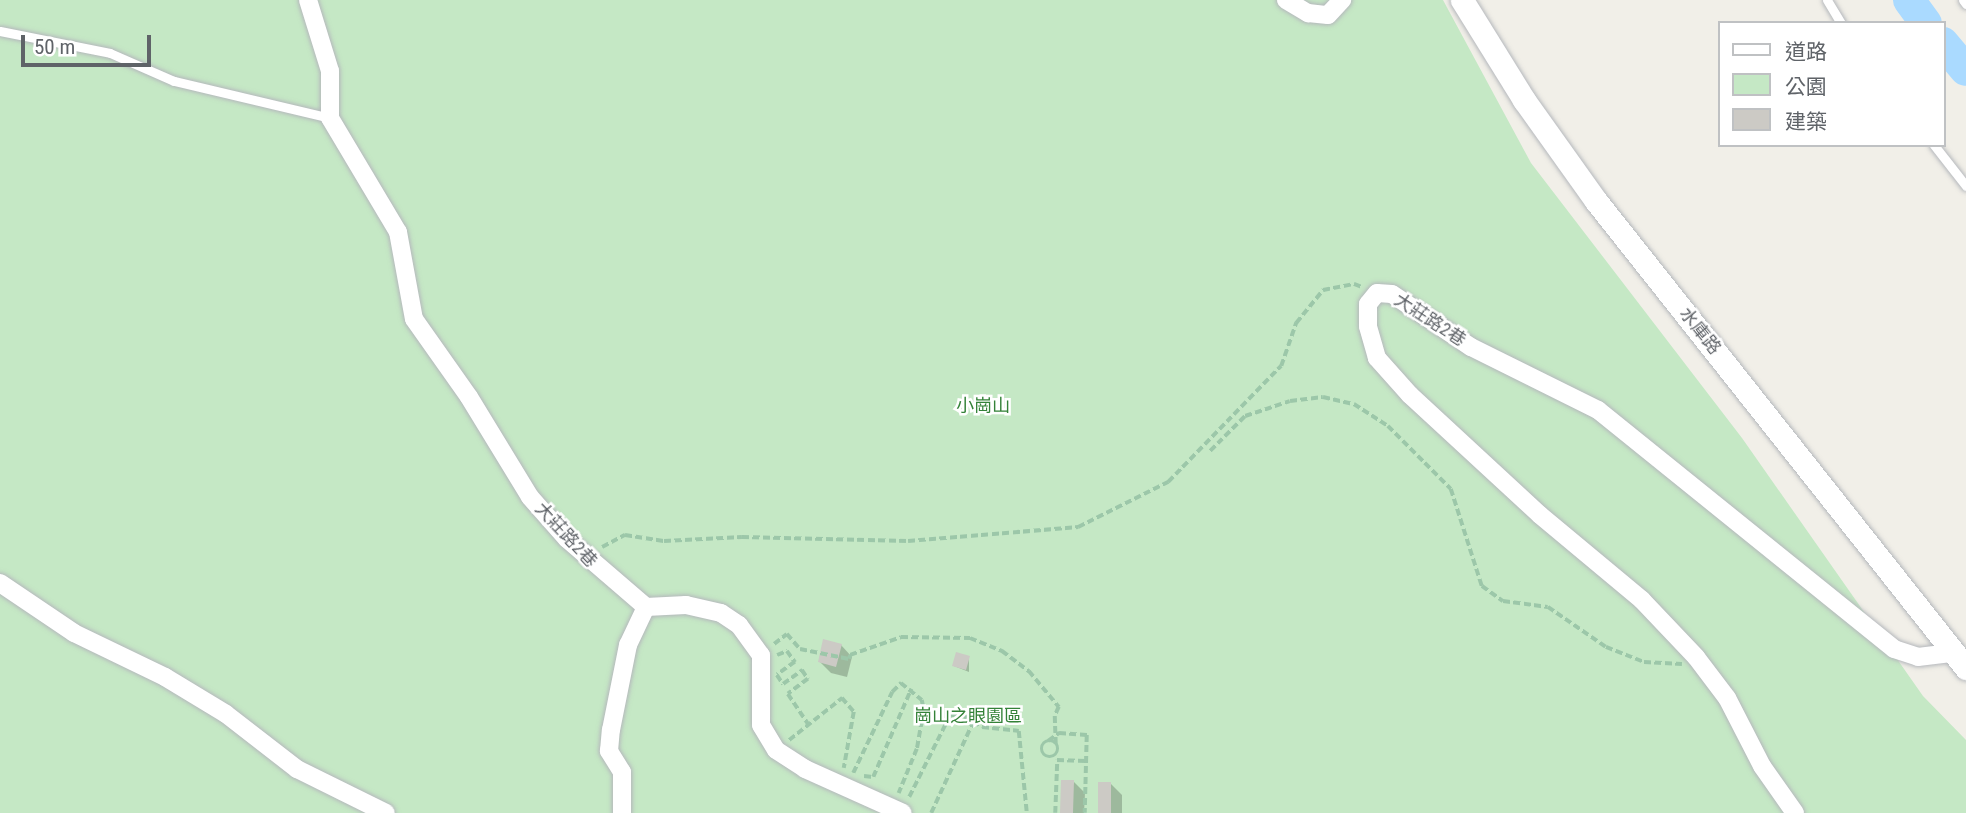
<!DOCTYPE html>
<meta charset="utf-8">
<style>
body{margin:0}
#map{position:relative;width:1966px;height:813px;overflow:hidden;background:#f1efe8;font-family:"Roboto Condensed","Noto Sans TC",sans-serif}
div>[style]{position:absolute}
.green>*{inset:0;background:#c5e8c5}
.shadow>*{inset:0;background:#0003}
.river>*{height:32px;margin:-16px;padding:0 16px;transform-origin:16px;border-radius:16px;background:#aadaff}
.building>*{inset:0;background:#cccac5}
.path>*{height:3.5px;margin-top:-1.75px;transform-origin:0;background:repeating-linear-gradient(90deg,#9cc7a9 0 7px,transparent 0 10.5px)}
.path>.ring{margin:-1.75px;padding:0;box-sizing:content-box;background:none;border:3.5px solid #9cc7a9;border-radius:50%}
.roads{filter:drop-shadow(0 0 2px #b5b8bc) drop-shadow(0 0 2px #b5b8bc)}
.service>*{height:9px;margin:-4.5px;padding:0 4.5px;transform-origin:4.5px;border-radius:4.5px;background:#fff}
.minor>*{height:18px;margin:-9px;padding:0 9px;transform-origin:9px;border-radius:9px;background:#fff}
.tertiary>*{height:23px;margin:-11.5px;padding:0 11.5px;transform-origin:11.5px;border-radius:11.5px;background:#fff}
.path-bridge>*{height:3.5px;margin-top:-1.75px;transform-origin:0;background:repeating-linear-gradient(90deg,#9cc7a9 0 7px,transparent 0 10.5px)}
span{translate:-50% -50%;white-space:nowrap;text-align:center;line-height:1.15;-webkit-text-stroke:5px #fff;paint-order:stroke}
.street-label{font-size:18px;color:#5f6368}
.park-label{font-size:18px;color:#348238}
.legend{position:absolute;left:1718px;top:21px;width:228px;height:126px;box-sizing:border-box;background:#fff;border:2px solid #bfc1c3;margin:0;padding:9px 12px;list-style:none;font-size:21px;color:#5f6368}
.legend li{display:flex;align-items:center;gap:14px;height:35px}
.legend b{width:35px;border:2px solid #bfc1c3}
.scale{position:absolute;left:21px;top:35px;width:130px;height:32px;box-sizing:border-box;border:4px solid #5f6368;border-top:0;padding-left:9px;font-size:21px;line-height:24px;white-space:nowrap;color:#5f6368;-webkit-text-stroke:5px #fff;paint-order:stroke}
</style>
<div id="map">
<div class="green">
<div style="clip-path:polygon(0 0,1443px 0,1531px 163px,1742px 438px,1923px 696px,1966px 740px,1966px 813px,0 813px)"></div>
</div>
<div class="shadow">
<div style="clip-path:polygon(841px 645px,852px 657px,847px 677px,831px 673px,820px 662px)"></div>
<div style="clip-path:polygon(969px 658px,969px 672px,954px 666px)"></div>
<div style="clip-path:polygon(1074px 782px,1085px 793px,1084px 813px,1062px 813px)"></div>
<div style="clip-path:polygon(1111px 784px,1122px 795px,1122px 813px,1099px 813px)"></div>
</div>
<div class="river">
<div style="left:1909px;top:0;width:29px;rotate:54deg"></div>
<div style="left:1943px;top:43px;width:35px;rotate:50deg"></div>
</div>
<div class="building">
<div style="clip-path:polygon(823px 639px,842px 644px,836px 667px,818px 662px)"></div>
<div style="clip-path:polygon(956px 652px,970px 656px,966px 670px,952px 666px)"></div>
<div style="clip-path:polygon(1061px 780px,1074px 780px,1073px 813px,1060px 813px)"></div>
<div style="clip-path:polygon(1098px 782px,1111px 782px,1111px 813px,1098px 813px)"></div>
</div>
<div class="path">
<div style="left:1210px;top:451px;width:49px;rotate:-45deg"></div>
<div style="left:1245px;top:416px;width:47px;rotate:-18.4deg"></div>
<div style="left:1290px;top:401px;width:33px;rotate:-7deg"></div>
<div style="left:1323px;top:397px;width:32px;rotate:13deg"></div>
<div style="left:1354px;top:404px;width:40px;rotate:32.9deg"></div>
<div style="left:1388px;top:426px;width:89px;rotate:45deg"></div>
<div style="left:1451px;top:489px;width:102px;rotate:72.3deg"></div>
<div style="left:1482px;top:586px;width:26px;rotate:36deg"></div>
<div style="left:1503px;top:601px;width:45px;rotate:7.6deg"></div>
<div style="left:1548px;top:607px;width:70px;rotate:34.6deg"></div>
<div style="left:1606px;top:647px;width:41px;rotate:21.5deg"></div>
<div style="left:1644px;top:662px;width:38px;rotate:3deg"></div>
<div style="left:602px;top:547px;width:26px;rotate:-28deg"></div>
<div style="left:625px;top:535px;width:39px;rotate:9deg"></div>
<div style="left:664px;top:541px;width:78px;rotate:-2.9deg"></div>
<div style="left:742px;top:537px;width:166px;rotate:1.4deg"></div>
<div style="left:908px;top:541px;width:171px;rotate:-4.7deg"></div>
<div style="left:1078px;top:527px;width:101px;rotate:-26.6deg"></div>
<div style="left:1168px;top:482px;width:162px;rotate:-45.8deg"></div>
<div style="left:1281px;top:366px;width:46px;rotate:-70.8deg"></div>
<div style="left:1296px;top:323px;width:43px;rotate:-50.7deg"></div>
<div style="left:1323px;top:290px;width:32px;rotate:-11deg"></div>
<div style="left:1354px;top:284px;width:9px;rotate:21deg"></div>
<div style="left:774px;top:644px;width:16px;rotate:-38deg"></div>
<div style="left:787px;top:634px;width:20px;rotate:49deg"></div>
<div style="left:800px;top:649px;width:50px;rotate:11.5deg"></div>
<div style="left:849px;top:659px;width:4px;rotate:-76deg"></div>
<div style="left:850px;top:655px;width:54px;rotate:-19.4deg"></div>
<div style="left:901px;top:637px;width:69px;rotate:0.8deg"></div>
<div style="left:970px;top:638px;width:35px;rotate:22deg"></div>
<div style="left:1002px;top:651px;width:34px;rotate:37deg"></div>
<div style="left:1029px;top:671px;width:47px;rotate:50.2deg"></div>
<div style="left:1059px;top:707px;width:10px;rotate:114deg"></div>
<div style="left:777px;top:655px;width:11px;rotate:-22deg"></div>
<div style="left:787px;top:651px;width:14px;rotate:54deg"></div>
<div style="left:795px;top:662px;width:22px;rotate:144deg"></div>
<div style="left:777px;top:675px;width:11px;rotate:56deg"></div>
<div style="left:783px;top:684px;width:24px;rotate:-36deg"></div>
<div style="left:802px;top:670px;width:11px;rotate:56deg"></div>
<div style="left:808px;top:679px;width:25px;rotate:143deg"></div>
<div style="left:788px;top:694px;width:37px;rotate:56deg"></div>
<div style="left:789px;top:740px;width:68px;rotate:-38.4deg"></div>
<div style="left:842px;top:698px;width:18px;rotate:49deg"></div>
<div style="left:854px;top:712px;width:57px;rotate:100.1deg"></div>
<div style="left:1048px;top:741px;width:14px;rotate:-36deg"></div>
<div style="left:1059px;top:733px;width:28px;rotate:4deg"></div>
<div style="left:1087px;top:735px;width:78px;rotate:91.5deg"></div>
<div class="ring" style="left:1042px;top:741px;width:12.5px;height:12.5px"></div>
<div style="left:853px;top:773px;width:90px;rotate:-64.3deg"></div>
<div style="left:892px;top:692px;width:13px;rotate:-45deg"></div>
<div style="left:901px;top:683px;width:27px;rotate:39deg"></div>
<div style="left:922px;top:700px;width:10px;rotate:79deg"></div>
<div style="left:924px;top:710px;width:40px;rotate:100deg"></div>
<div style="left:917px;top:749px;width:48px;rotate:112.2deg"></div>
<div style="left:864px;top:776px;width:9px;rotate:6deg"></div>
<div style="left:873px;top:777px;width:96px;rotate:-66.6deg"></div>
<div style="left:909px;top:797px;width:92px;rotate:-63.4deg"></div>
<div style="left:950px;top:715px;width:14px;rotate:4deg"></div>
<div style="left:964px;top:716px;width:21px;rotate:31deg"></div>
<div style="left:982px;top:727px;width:37px;rotate:6deg"></div>
<div style="left:1019px;top:731px;width:82px;rotate:84.4deg"></div>
<div style="left:931px;top:813px;width:100px;rotate:-65.2deg"></div>
<div style="left:1055px;top:813px;width:53px;rotate:-87.8deg"></div>
<div style="left:1057px;top:760px;width:29px;rotate:2deg"></div>
</div>
<div class="roads">
<div class="service">
<div style="left:1827px;top:0;width:27px;rotate:59deg"></div>
<div style="left:1963px;top:0;width:5px;rotate:53deg"></div>
<div style="left:0;top:31px;width:112px;rotate:11.3deg"></div>
<div style="left:110px;top:53px;width:70px;rotate:23.6deg"></div>
<div style="left:174px;top:81px;width:160px;rotate:13.3deg"></div>
<div style="left:1934px;top:145px;width:52px;rotate:52deg"></div>
</div>
<div class="minor">
<div style="left:308px;top:0;width:74px;rotate:72.8deg"></div>
<div style="left:330px;top:71px;width:47px;rotate:90deg"></div>
<div style="left:330px;top:118px;width:133px;rotate:59.2deg"></div>
<div style="left:398px;top:232px;width:88px;rotate:79.6deg"></div>
<div style="left:414px;top:319px;width:95px;rotate:54.8deg"></div>
<div style="left:469px;top:397px;width:117px;rotate:58.6deg"></div>
<div style="left:530px;top:497px;width:56px;rotate:48.6deg"></div>
<div style="left:567px;top:539px;width:104px;rotate:40.7deg"></div>
<div style="left:646px;top:607px;width:40px;rotate:-2.9deg"></div>
<div style="left:686px;top:605px;width:36px;rotate:13deg"></div>
<div style="left:721px;top:613px;width:22px;rotate:34deg"></div>
<div style="left:739px;top:625px;width:37px;rotate:54deg"></div>
<div style="left:761px;top:655px;width:70px;rotate:90deg"></div>
<div style="left:761px;top:725px;width:29px;rotate:59deg"></div>
<div style="left:776px;top:750px;width:35px;rotate:33deg"></div>
<div style="left:805px;top:769px;width:107px;rotate:24.2deg"></div>
<div style="left:1286px;top:0;width:26px;rotate:31deg"></div>
<div style="left:1308px;top:13px;width:20px;rotate:6deg"></div>
<div style="left:1328px;top:15px;width:21px;rotate:-47deg"></div>
<div style="left:0;top:583px;width:89px;rotate:34deg"></div>
<div style="left:74px;top:633px;width:101px;rotate:25.8deg"></div>
<div style="left:165px;top:677px;width:71px;rotate:31.2deg"></div>
<div style="left:226px;top:714px;width:90px;rotate:37.8deg"></div>
<div style="left:297px;top:769px;width:99px;rotate:26.3deg"></div>
<div style="left:622px;top:813px;width:41px;rotate:-90deg"></div>
<div style="left:622px;top:772px;width:25px;rotate:-122deg"></div>
<div style="left:609px;top:751px;width:21px;rotate:-85deg"></div>
<div style="left:611px;top:730px;width:87px;rotate:-78.7deg"></div>
<div style="left:628px;top:645px;width:42px;rotate:-64.7deg"></div>
<div style="left:1795px;top:813px;width:57px;rotate:-125.1deg"></div>
<div style="left:1762px;top:766px;width:76px;rotate:-117.2deg"></div>
<div style="left:1727px;top:698px;width:51px;rotate:-127.1deg"></div>
<div style="left:1696px;top:657px;width:79px;rotate:-133.5deg"></div>
<div style="left:1642px;top:600px;width:133px;rotate:-140.2deg"></div>
<div style="left:1540px;top:515px;width:177px;rotate:-137.3deg"></div>
<div style="left:1410px;top:395px;width:50px;rotate:-131.7deg"></div>
<div style="left:1377px;top:358px;width:33px;rotate:-106deg"></div>
<div style="left:1368px;top:326px;width:22px;rotate:-90deg"></div>
<div style="left:1368px;top:304px;width:14px;rotate:-51deg"></div>
<div style="left:1377px;top:293px;width:15px;rotate:4deg"></div>
<div style="left:1392px;top:294px;width:95px;rotate:33.9deg"></div>
<div style="left:1471px;top:347px;width:142px;rotate:26.4deg"></div>
<div style="left:1598px;top:410px;width:380px;rotate:38.9deg"></div>
<div style="left:1894px;top:649px;width:25px;rotate:18deg"></div>
<div style="left:1918px;top:657px;width:31px;rotate:-7deg"></div>
</div>
<div class="tertiary">
<div style="left:1462px;top:0;width:118px;rotate:58.2deg"></div>
<div style="left:1524px;top:100px;width:124px;rotate:54.5deg"></div>
<div style="left:1596px;top:201px;width:596px;rotate:51.61deg"></div>
</div>
</div>
<div class="path-bridge">
<div style="left:1055px;top:716px;width:29px;rotate:88deg"></div>
</div>
<div class="street-label">
<span style="left:1430px;top:320px;rotate:33deg">大莊路2巷</span>
<span style="left:1700px;top:331px;rotate:51deg">水庫路</span>
<span style="left:566px;top:535px;rotate:47deg">大莊路2巷</span>
</div>
<div class="park-label">
<span style="left:983px;top:406px">小崗山</span>
<span style="left:968px;top:716px">崗山之眼園區</span>
</div>
<ul class="legend">
<li><b style="height:9px;background:#fff"></b>道路</li>
<li><b style="height:19px;background:#c5e8c5"></b>公園</li>
<li><b style="height:19px;background:#cccac5"></b>建築</li>
</ul>
<div class="scale">50 m</div>
</div>
